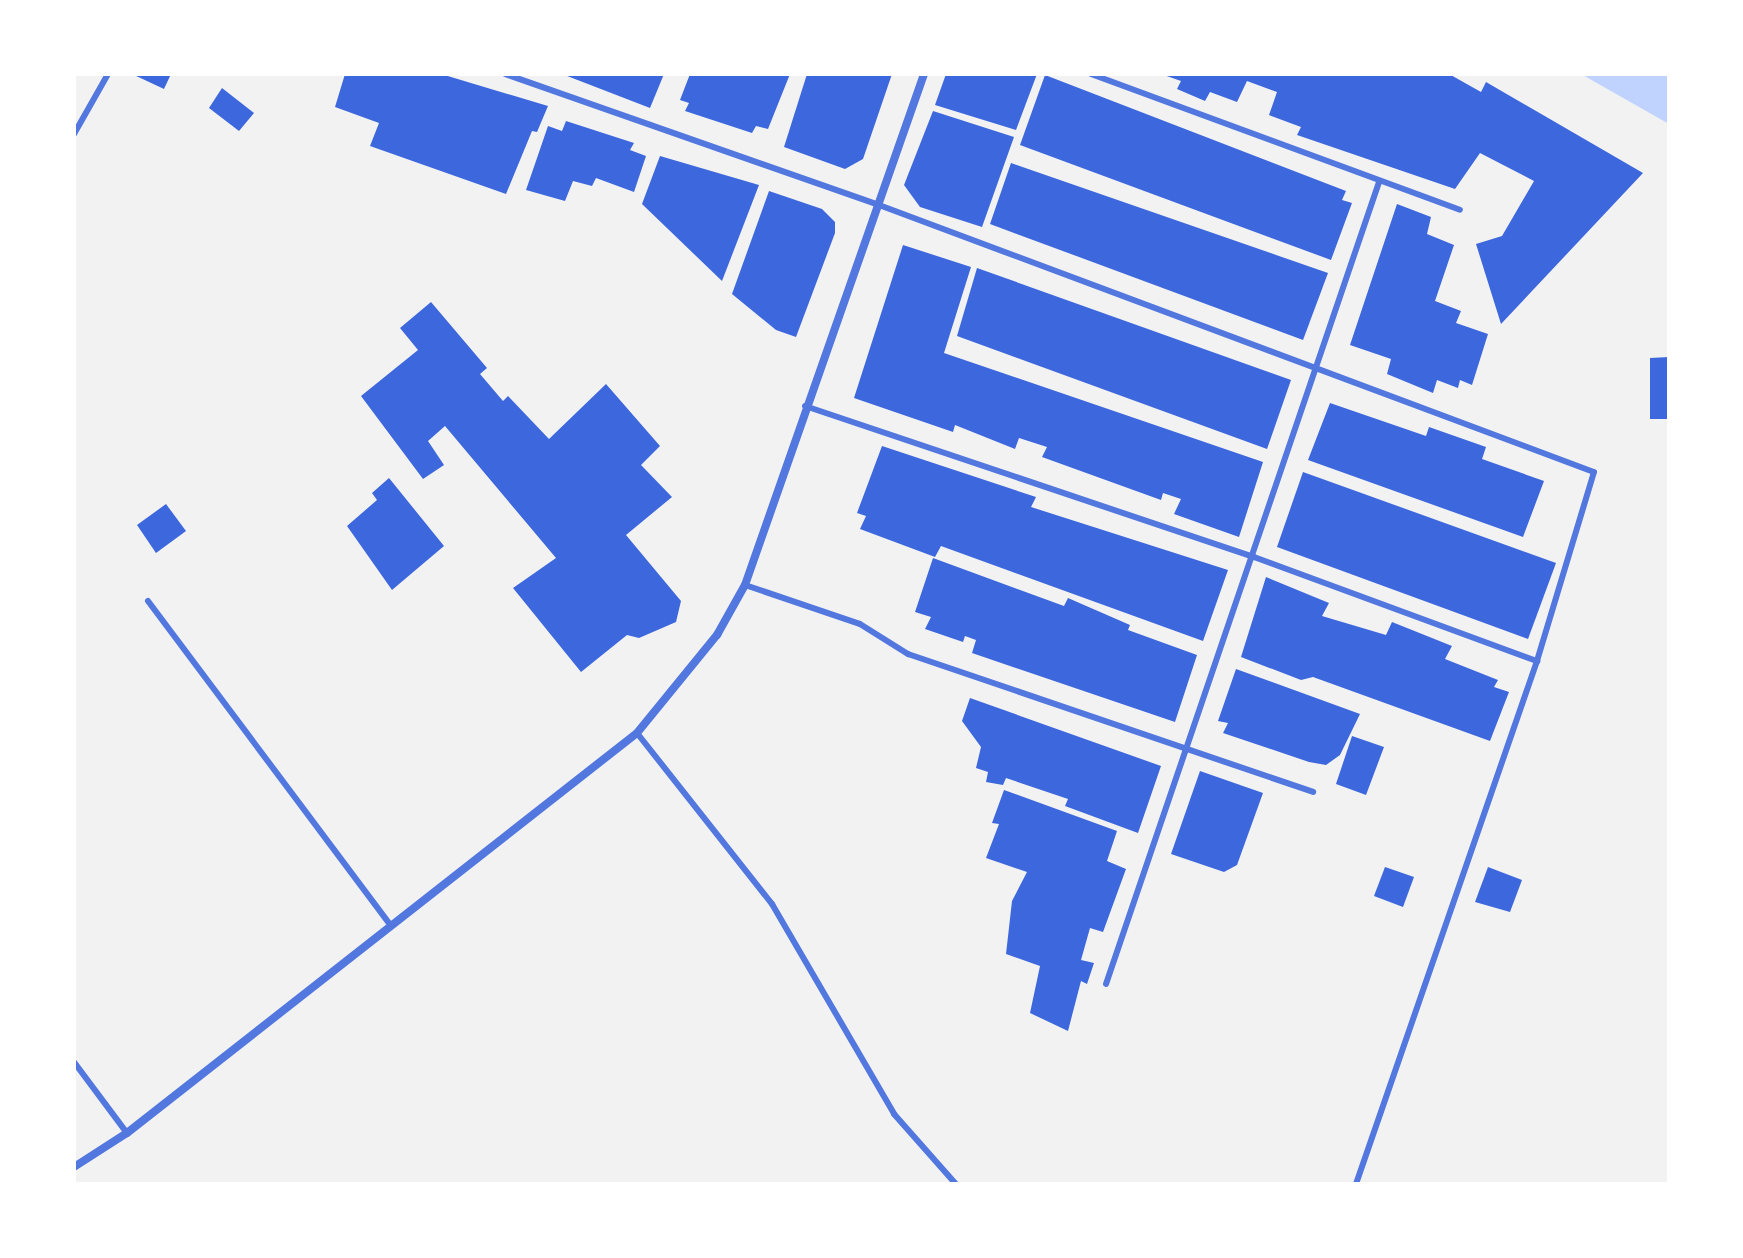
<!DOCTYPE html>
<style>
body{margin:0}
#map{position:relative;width:1743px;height:1258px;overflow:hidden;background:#f2f2f2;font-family:"DejaVu Sans",sans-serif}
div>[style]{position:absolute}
.water>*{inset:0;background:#bfd3fe}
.building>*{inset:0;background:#3d67dc}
.service>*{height:6px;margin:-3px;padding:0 3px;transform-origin:3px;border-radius:3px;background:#5277de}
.minor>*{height:8px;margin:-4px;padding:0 4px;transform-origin:4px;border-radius:4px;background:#5277de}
span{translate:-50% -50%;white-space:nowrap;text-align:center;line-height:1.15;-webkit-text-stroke:8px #fff;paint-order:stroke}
.frame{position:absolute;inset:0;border:76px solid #fff;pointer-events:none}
</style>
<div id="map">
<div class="water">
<div style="clip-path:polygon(1581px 74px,1669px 74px,1669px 124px)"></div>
</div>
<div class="building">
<div style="clip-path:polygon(132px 74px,171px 74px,164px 89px)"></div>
<div style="clip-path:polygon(345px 74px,441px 74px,548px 106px,537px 132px,532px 131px,506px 194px,370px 146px,379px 123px,335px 107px)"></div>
<div style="clip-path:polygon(562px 74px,664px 74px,650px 108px)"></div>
<div style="clip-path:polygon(690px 74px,790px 74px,768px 129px,756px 126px,752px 133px,685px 111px,689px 103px,680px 100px)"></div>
<div style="clip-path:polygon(807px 74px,892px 74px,863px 159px,845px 169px,784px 147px)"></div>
<div style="clip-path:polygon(946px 74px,1037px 74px,1016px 130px,935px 105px)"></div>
<div style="clip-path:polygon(1161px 74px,1449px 74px,1481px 92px,1486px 82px,1643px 173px,1501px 324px,1476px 244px,1502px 236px,1534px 181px,1480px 153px,1455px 189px,1297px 135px,1301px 127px,1269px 115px,1277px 92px,1247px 81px,1237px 102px,1210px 92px,1205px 101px,1177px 89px,1181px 81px)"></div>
<div style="clip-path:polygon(1045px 75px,1346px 191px,1342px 200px,1352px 203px,1331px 260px,1020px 145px)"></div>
<div style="clip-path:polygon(222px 88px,254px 113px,239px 131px,209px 108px)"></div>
<div style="clip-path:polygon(933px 111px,1014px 137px,982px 227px,920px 207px,904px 185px)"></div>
<div style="clip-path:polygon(566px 121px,634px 143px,630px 150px,646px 156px,634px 192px,596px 178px,592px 186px,573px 181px,565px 201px,526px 190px,548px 126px,562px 131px)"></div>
<div style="clip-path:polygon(660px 156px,759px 185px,722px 281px,642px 204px)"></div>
<div style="clip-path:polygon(1011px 163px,1328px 273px,1303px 340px,990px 224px)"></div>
<div style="clip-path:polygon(769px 191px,822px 209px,835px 222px,835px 233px,796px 337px,776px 330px,732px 294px)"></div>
<div style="clip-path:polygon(1397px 204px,1431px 217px,1427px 234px,1454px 245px,1435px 301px,1461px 311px,1456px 323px,1488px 334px,1472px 385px,1460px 380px,1458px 388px,1437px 380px,1433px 393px,1387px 374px,1391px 359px,1350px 345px)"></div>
<div style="clip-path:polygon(903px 245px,971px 267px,944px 353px,1263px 462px,1239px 537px,1174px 514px,1181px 499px,1163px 493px,1161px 500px,1042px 457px,1047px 447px,1019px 438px,1015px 449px,955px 425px,953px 432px,854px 398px)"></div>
<div style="clip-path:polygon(977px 268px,1291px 380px,1267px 449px,957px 336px)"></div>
<div style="clip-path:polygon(431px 302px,487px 368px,480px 374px,503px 401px,508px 396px,549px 439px,606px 384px,660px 446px,641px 465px,672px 497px,626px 535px,681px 601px,676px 622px,639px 638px,627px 635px,581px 672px,513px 588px,556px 558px,445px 426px,428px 441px,444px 465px,423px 479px,361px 396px,418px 350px,400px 328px)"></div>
<div style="clip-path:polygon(1669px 357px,1669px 419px,1650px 419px,1650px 358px)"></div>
<div style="clip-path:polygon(1330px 403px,1426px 436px,1429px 427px,1486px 447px,1482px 459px,1544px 481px,1523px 537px,1308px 460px)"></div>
<div style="clip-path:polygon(882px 446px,1036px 497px,1031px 507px,1228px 570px,1203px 641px,941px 546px,935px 557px,860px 529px,866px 516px,857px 513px)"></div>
<div style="clip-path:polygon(1303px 472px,1556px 563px,1528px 639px,1277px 547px)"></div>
<div style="clip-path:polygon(389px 478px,444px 546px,392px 590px,347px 526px,377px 500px,372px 493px)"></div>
<div style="clip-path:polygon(166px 504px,186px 531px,156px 553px,137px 525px)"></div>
<div style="clip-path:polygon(933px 558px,1064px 606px,1068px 598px,1130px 625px,1128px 630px,1197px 655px,1175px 722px,972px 653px,976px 640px,965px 636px,963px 642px,925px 629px,931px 617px,915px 612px)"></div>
<div style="clip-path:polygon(1266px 577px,1329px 603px,1322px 616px,1386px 635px,1392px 622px,1452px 646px,1445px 659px,1498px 680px,1494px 687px,1509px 692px,1490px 741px,1313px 677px,1301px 680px,1241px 657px)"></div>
<div style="clip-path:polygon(1236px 669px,1360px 714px,1340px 755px,1326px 765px,1309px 762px,1223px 733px,1228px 723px,1218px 721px)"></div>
<div style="clip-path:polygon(970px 698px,1161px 766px,1138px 833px,1065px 806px,1068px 799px,1006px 778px,1003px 785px,986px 782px,988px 772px,976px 768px,981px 747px,962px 721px)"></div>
<div style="clip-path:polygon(1352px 736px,1384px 747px,1366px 795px,1336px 784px)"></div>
<div style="clip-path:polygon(1200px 771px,1263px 793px,1237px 865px,1224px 872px,1171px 854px)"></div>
<div style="clip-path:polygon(1004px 790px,1117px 831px,1107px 861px,1126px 869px,1103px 932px,1090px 928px,1081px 960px,1094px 963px,1087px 984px,1081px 981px,1068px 1031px,1030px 1013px,1040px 966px,1006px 954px,1012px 901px,1027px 872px,986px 858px,999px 824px,992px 823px)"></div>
<div style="clip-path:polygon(1385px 867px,1414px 877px,1403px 907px,1374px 896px)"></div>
<div style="clip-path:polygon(1488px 867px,1522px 880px,1510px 912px,1475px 902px)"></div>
</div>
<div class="service">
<div style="left:505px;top:74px;width:396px;rotate:19.3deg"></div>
<div style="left:879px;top:205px;width:763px;rotate:20.48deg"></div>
<div style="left:1594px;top:472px;width:197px;rotate:106.8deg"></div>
<div style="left:1537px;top:661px;width:553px;rotate:109.09deg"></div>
<div style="left:1091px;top:74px;width:393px;rotate:20.2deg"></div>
<div style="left:74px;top:134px;width:69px;rotate:-60.5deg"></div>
<div style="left:805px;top:406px;width:474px;rotate:18.6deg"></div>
<div style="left:1254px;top:557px;width:302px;rotate:20.2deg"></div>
<div style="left:745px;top:585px;width:121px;rotate:18.7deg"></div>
<div style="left:860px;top:624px;width:57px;rotate:32deg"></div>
<div style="left:908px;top:654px;width:428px;rotate:18.8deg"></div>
<div style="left:148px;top:601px;width:406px;rotate:53.2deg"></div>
<div style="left:637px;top:733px;width:218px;rotate:51.7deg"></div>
<div style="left:772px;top:904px;width:243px;rotate:59.8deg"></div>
<div style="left:894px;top:1114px;width:94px;rotate:48.5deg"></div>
<div style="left:1106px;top:984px;width:847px;rotate:-71.2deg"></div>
<div style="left:74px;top:1062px;width:89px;rotate:53.3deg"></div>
</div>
<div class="minor">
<div style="left:74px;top:1167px;width:63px;rotate:-32.7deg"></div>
<div style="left:127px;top:1133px;width:648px;rotate:-38.11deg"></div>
<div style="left:637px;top:733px;width:127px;rotate:-50.8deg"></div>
<div style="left:717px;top:635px;width:57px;rotate:-60.8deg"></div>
<div style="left:745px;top:585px;width:541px;rotate:-70.69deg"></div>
</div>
<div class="frame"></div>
</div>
